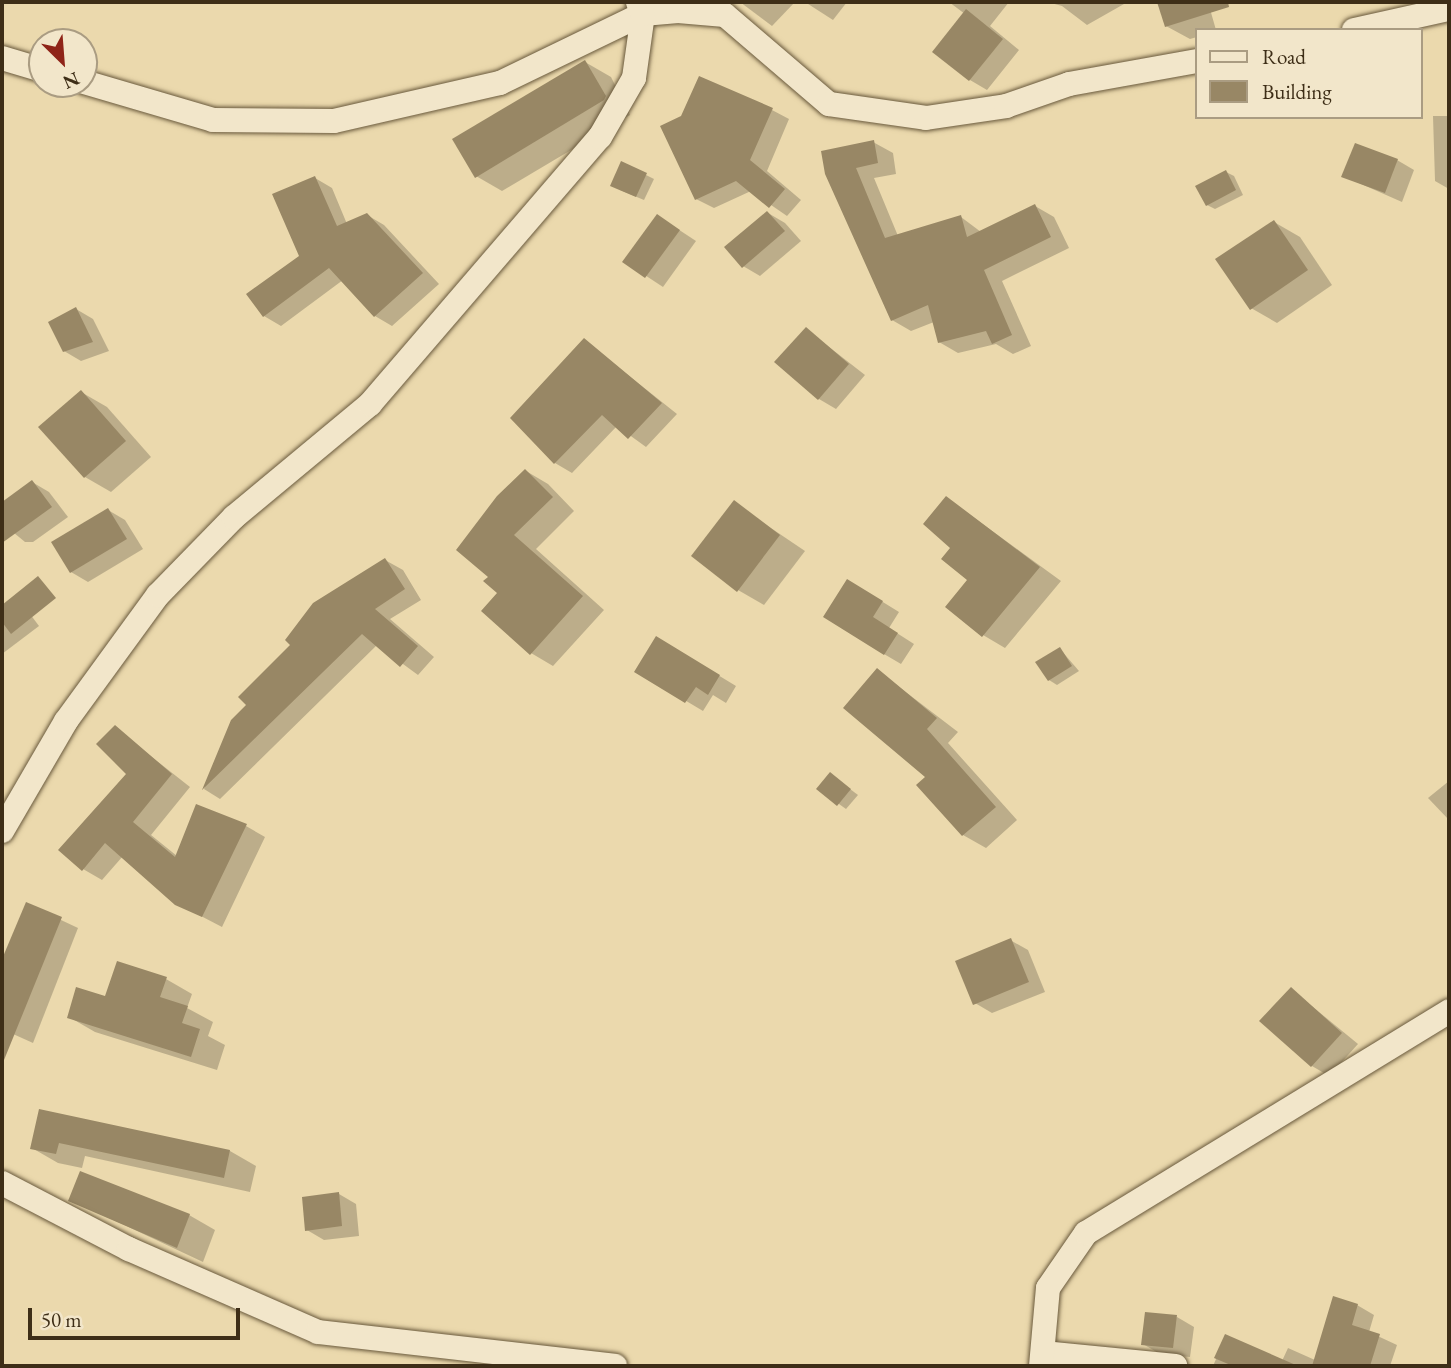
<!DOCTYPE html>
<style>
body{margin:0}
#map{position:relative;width:1451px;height:1368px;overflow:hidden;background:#ebd9ad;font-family:"EB Garamond",serif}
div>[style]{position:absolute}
.shadow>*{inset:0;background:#0003}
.building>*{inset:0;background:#988765}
.roads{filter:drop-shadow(0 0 2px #69593c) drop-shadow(0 0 2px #69593c)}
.minor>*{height:24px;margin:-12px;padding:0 12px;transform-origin:12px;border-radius:12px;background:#f2e6ca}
span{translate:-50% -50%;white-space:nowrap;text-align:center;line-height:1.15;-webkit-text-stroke:6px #f2e6ca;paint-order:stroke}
.frame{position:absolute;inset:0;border:4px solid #3e2e17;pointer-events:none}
.legend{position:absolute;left:1195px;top:28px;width:228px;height:91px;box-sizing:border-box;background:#f2e6ca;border:2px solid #aa9c82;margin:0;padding:9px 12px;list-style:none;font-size:21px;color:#3e2e17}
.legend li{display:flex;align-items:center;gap:14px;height:35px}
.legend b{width:35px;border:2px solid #aa9c82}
.north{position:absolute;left:28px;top:28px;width:70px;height:70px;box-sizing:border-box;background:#f2e6ca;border:2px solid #aa9c82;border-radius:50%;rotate:155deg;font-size:19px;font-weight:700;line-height:28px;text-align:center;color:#3e2e17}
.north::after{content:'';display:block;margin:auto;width:24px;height:32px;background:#8f2418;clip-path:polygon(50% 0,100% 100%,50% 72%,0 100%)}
.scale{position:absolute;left:28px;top:1308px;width:212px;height:32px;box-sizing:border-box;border:4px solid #3e2e17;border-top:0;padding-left:9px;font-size:21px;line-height:24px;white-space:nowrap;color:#3e2e17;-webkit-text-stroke:5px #f2e6ca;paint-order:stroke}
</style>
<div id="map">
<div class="shadow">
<div style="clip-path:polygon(740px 2px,795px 2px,772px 26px)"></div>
<div style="clip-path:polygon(805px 2px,847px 2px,833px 20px)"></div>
<div style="clip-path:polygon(949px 2px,1009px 2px,990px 26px,1019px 50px,987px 90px,970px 80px,965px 14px)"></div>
<div style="clip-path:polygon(1047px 2px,1123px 2px,1124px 4px,1087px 25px,1062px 6px)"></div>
<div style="clip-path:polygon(1159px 2px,1208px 2px,1216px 30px,1197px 30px,1197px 37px,1190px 39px,1166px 26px)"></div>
<div style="clip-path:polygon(585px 62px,611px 77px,630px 115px,502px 191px,476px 176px)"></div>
<div style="clip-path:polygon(772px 110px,789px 119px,767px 171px,801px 200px,787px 216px,751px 191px,714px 208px,696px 199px)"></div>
<div style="clip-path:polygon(1433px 116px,1449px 116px,1449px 189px,1435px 181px)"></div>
<div style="clip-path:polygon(873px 142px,893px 153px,896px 174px,874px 178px,898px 236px,961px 217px,981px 232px,1035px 206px,1054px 217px,1069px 248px,1002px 281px,1031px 346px,1013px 354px,996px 344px,958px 353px,939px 342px,934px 322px,911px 331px,892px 320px,827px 173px)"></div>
<div style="clip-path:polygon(1397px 160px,1414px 170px,1402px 202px,1343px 176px)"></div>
<div style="clip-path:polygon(1226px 172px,1234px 176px,1243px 195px,1215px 209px,1207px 205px)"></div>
<div style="clip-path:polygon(646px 175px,654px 179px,644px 200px,620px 190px)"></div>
<div style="clip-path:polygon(315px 178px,332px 188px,347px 224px,367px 215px,384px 225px,439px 284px,392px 326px,375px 316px,343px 280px,281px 326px,264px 316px,301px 256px)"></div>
<div style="clip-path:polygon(768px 213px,785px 223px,801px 241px,760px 276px,743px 266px)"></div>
<div style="clip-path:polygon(658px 216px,696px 241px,663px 287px,625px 262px)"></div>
<div style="clip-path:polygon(1274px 222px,1300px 237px,1332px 285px,1277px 323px,1251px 308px)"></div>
<div style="clip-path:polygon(76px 309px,93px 319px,109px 351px,81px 361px,64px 351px)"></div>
<div style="clip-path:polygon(806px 329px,865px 375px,836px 409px,819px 399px)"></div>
<div style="clip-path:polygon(584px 340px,677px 414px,646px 447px,617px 426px,572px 473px,555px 463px,512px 418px)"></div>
<div style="clip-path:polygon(81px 392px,107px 407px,151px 457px,111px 492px,85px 477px)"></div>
<div style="clip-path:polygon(526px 471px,548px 484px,574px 511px,536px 549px,604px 610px,553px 666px,531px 653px,490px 577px)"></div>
<div style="clip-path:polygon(32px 482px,49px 492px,68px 517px,33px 542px,25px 542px,2px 523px,2px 504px)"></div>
<div style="clip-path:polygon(947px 498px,1061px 581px,1005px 648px,983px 635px,970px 580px,952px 547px)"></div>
<div style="clip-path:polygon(734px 503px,805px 551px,764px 605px,738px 590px)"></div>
<div style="clip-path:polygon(108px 510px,125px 520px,143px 549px,88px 582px,71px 572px)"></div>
<div style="clip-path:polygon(385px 560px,403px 570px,421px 600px,390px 619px,434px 657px,418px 675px,377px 645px,220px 799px,204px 789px,233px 721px)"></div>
<div style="clip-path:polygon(865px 591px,899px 612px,889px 628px,914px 644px,901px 664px,884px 654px)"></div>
<div style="clip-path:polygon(10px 601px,27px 610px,39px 626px,2px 654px,2px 607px)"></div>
<div style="clip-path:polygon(657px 638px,736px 686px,726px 703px,713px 695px,703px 711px,636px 671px)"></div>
<div style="clip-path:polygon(1060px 649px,1079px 671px,1057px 685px,1049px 680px)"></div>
<div style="clip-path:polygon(877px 670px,958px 732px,948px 743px,1017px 820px,986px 848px,963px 835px,919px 785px,928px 777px)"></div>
<div style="clip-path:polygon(115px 728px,190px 787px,151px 835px,177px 856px,246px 826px,265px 837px,222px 927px,176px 903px,123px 856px,102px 880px,83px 869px,129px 774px)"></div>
<div style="clip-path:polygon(830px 774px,858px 795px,846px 809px,818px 789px)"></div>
<div style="clip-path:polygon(1449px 781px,1449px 820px,1428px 798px)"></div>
<div style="clip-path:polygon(27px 904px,78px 928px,33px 1043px,2px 1029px,2px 964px)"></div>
<div style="clip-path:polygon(1010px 940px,1028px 950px,1045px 992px,992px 1013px,975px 1003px)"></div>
<div style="clip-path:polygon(166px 979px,192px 994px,187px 1008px,213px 1022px,208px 1036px,225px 1045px,217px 1070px,95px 1032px,69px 1017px,106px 998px)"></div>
<div style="clip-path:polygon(1291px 989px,1358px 1044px,1329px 1076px,1312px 1066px)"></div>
<div style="clip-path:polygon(41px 1111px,230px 1151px,256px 1166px,250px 1192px,85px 1156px,82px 1168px,58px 1163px,32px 1148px)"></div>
<div style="clip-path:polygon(339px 1194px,356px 1204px,359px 1236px,324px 1240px,307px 1230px)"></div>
<div style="clip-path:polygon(71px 1200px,189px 1215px,215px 1230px,203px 1262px)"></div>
<div style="clip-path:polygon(1357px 1305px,1374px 1315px,1369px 1332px,1397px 1345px,1390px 1366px,1213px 1366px,1226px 1336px,1282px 1361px,1288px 1348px,1315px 1360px)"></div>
<div style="clip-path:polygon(1177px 1317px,1194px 1327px,1190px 1357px,1160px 1354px,1143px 1344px)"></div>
</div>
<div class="building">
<div style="clip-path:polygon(1157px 2px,1228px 2px,1229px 7px,1165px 27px)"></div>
<div style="clip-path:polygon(966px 9px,1003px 39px,969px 81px,932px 52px)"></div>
<div style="clip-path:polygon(585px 60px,606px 96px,604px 100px,475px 178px,452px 139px)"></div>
<div style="clip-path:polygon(699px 76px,773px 108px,750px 160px,785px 189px,769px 208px,736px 181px,695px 200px,660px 126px,681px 116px)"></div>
<div style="clip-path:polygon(874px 140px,878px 163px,856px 168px,885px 238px,961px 215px,967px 237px,1035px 204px,1051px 237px,984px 270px,1012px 335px,992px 344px,986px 331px,938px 343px,928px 305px,891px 321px,825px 174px,821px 151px)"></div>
<div style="clip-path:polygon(1355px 143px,1398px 159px,1385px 193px,1341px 177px)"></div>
<div style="clip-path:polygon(621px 161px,647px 173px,636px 197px,610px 186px)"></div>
<div style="clip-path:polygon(1226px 170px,1236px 190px,1206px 206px,1195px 186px)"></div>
<div style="clip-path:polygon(315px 176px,337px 226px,367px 213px,423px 273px,374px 317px,329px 268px,263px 317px,246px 294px,299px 256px,272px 194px)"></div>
<div style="clip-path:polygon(767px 211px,785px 231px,742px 268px,724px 247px)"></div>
<div style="clip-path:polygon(657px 214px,680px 230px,645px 278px,622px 262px)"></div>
<div style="clip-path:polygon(1274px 220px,1308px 270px,1250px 310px,1215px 259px)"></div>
<div style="clip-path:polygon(76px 307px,93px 342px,63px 352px,48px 322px)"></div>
<div style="clip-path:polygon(806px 327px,849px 364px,818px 400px,774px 362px)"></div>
<div style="clip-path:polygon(584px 338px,662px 403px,628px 439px,602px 415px,554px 464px,510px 418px)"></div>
<div style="clip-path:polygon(81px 390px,126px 441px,84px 478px,38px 427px)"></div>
<div style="clip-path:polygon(525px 469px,553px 497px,514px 535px,583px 596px,530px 655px,481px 611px,497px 593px,483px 581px,488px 577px,456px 550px,497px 496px)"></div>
<div style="clip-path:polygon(32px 480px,52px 507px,2px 543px,2px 502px)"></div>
<div style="clip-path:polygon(946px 496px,1040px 567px,982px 637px,945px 607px,967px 580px,941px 559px,950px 548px,923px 524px)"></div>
<div style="clip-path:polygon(734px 500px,780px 535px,737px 592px,691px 556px)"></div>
<div style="clip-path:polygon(108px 508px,127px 539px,70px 573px,51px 542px)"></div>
<div style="clip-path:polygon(385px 558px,405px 589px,375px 609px,418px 646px,400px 667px,362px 634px,202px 790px,231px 720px,246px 705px,238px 697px,290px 645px,285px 640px,313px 603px)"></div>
<div style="clip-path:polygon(38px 576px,56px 598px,11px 634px,2px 622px,2px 605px)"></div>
<div style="clip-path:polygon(847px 579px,883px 601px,873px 617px,898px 633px,884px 655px,823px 617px)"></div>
<div style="clip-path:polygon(656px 636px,720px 675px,708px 695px,696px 687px,685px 703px,634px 672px)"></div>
<div style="clip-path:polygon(1060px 647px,1072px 666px,1048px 681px,1035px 662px)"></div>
<div style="clip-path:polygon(877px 668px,937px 718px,927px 729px,996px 807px,962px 836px,916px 785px,925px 777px,843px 708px)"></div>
<div style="clip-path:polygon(115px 725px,172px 774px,133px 822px,175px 857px,196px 804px,247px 824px,202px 917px,175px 905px,105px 843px,82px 871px,58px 850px,126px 774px,96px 744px)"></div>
<div style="clip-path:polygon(830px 772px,851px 789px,837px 806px,816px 789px)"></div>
<div style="clip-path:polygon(26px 902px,62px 917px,2px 1065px,2px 959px)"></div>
<div style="clip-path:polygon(1011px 938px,1029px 982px,973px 1005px,955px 961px)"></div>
<div style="clip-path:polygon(117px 961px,167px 977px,160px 997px,188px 1006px,182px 1023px,200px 1029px,191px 1057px,67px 1018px,76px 987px,105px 996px)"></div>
<div style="clip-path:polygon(1291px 987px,1342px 1033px,1311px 1067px,1259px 1021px)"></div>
<div style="clip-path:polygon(39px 1109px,230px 1150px,224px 1178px,59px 1143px,56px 1154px,30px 1149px)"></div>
<div style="clip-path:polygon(80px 1171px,190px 1214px,177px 1248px,68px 1201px)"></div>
<div style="clip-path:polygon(339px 1192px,342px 1226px,305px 1231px,302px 1197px)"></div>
<div style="clip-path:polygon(1333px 1296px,1358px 1304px,1352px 1325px,1380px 1334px,1370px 1366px,1312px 1366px)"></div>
<div style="clip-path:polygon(1145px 1312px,1177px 1315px,1173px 1348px,1141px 1345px)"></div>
<div style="clip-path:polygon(1225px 1334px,1298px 1366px,1233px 1366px,1214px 1358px)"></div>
</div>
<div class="roads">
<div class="minor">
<div style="left:1354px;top:30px;width:97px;rotate:-12.5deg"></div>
<div style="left:2px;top:58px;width:42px;rotate:16.7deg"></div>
<div style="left:84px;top:82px;width:134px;rotate:16.4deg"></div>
<div style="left:213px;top:120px;width:121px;rotate:0.5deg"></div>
<div style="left:334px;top:121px;width:170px;rotate:-12.9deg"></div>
<div style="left:500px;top:83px;width:159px;rotate:-25.8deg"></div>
<div style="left:643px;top:14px;width:35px;rotate:-5deg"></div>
<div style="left:678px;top:11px;width:47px;rotate:4.9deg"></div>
<div style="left:725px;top:15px;width:137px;rotate:40.6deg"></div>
<div style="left:829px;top:104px;width:98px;rotate:8.2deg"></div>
<div style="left:926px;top:118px;width:81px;rotate:-8.5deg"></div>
<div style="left:1006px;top:106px;width:67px;rotate:-19.2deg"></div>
<div style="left:1069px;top:84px;width:130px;rotate:-10.2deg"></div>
<div style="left:2px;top:831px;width:127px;rotate:-59.8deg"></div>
<div style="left:66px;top:721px;width:156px;rotate:-53.9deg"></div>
<div style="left:158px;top:595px;width:109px;rotate:-45.7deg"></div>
<div style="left:234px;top:517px;width:177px;rotate:-39.7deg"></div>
<div style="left:370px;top:404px;width:352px;rotate:-49.3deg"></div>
<div style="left:600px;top:137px;width:68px;rotate:-60deg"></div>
<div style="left:634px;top:78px;width:65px;rotate:-82deg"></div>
<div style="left:643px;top:14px;width:13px;rotate:-113deg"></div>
<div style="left:2px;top:1183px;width:143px;rotate:27.5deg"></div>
<div style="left:129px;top:1249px;width:206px;rotate:23.7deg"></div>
<div style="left:318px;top:1332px;width:299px;rotate:6.5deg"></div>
<div style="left:1043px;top:1353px;width:133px;rotate:5.6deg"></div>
<div style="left:1041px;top:1366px;width:78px;rotate:-84.9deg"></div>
<div style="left:1048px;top:1288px;width:67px;rotate:-55.4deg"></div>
<div style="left:1086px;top:1233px;width:426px;rotate:-31.4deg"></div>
</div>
</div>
<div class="frame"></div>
<ul class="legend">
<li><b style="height:9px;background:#f2e6ca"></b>Road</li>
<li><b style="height:19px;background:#988765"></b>Building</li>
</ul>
<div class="north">N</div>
<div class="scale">50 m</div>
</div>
